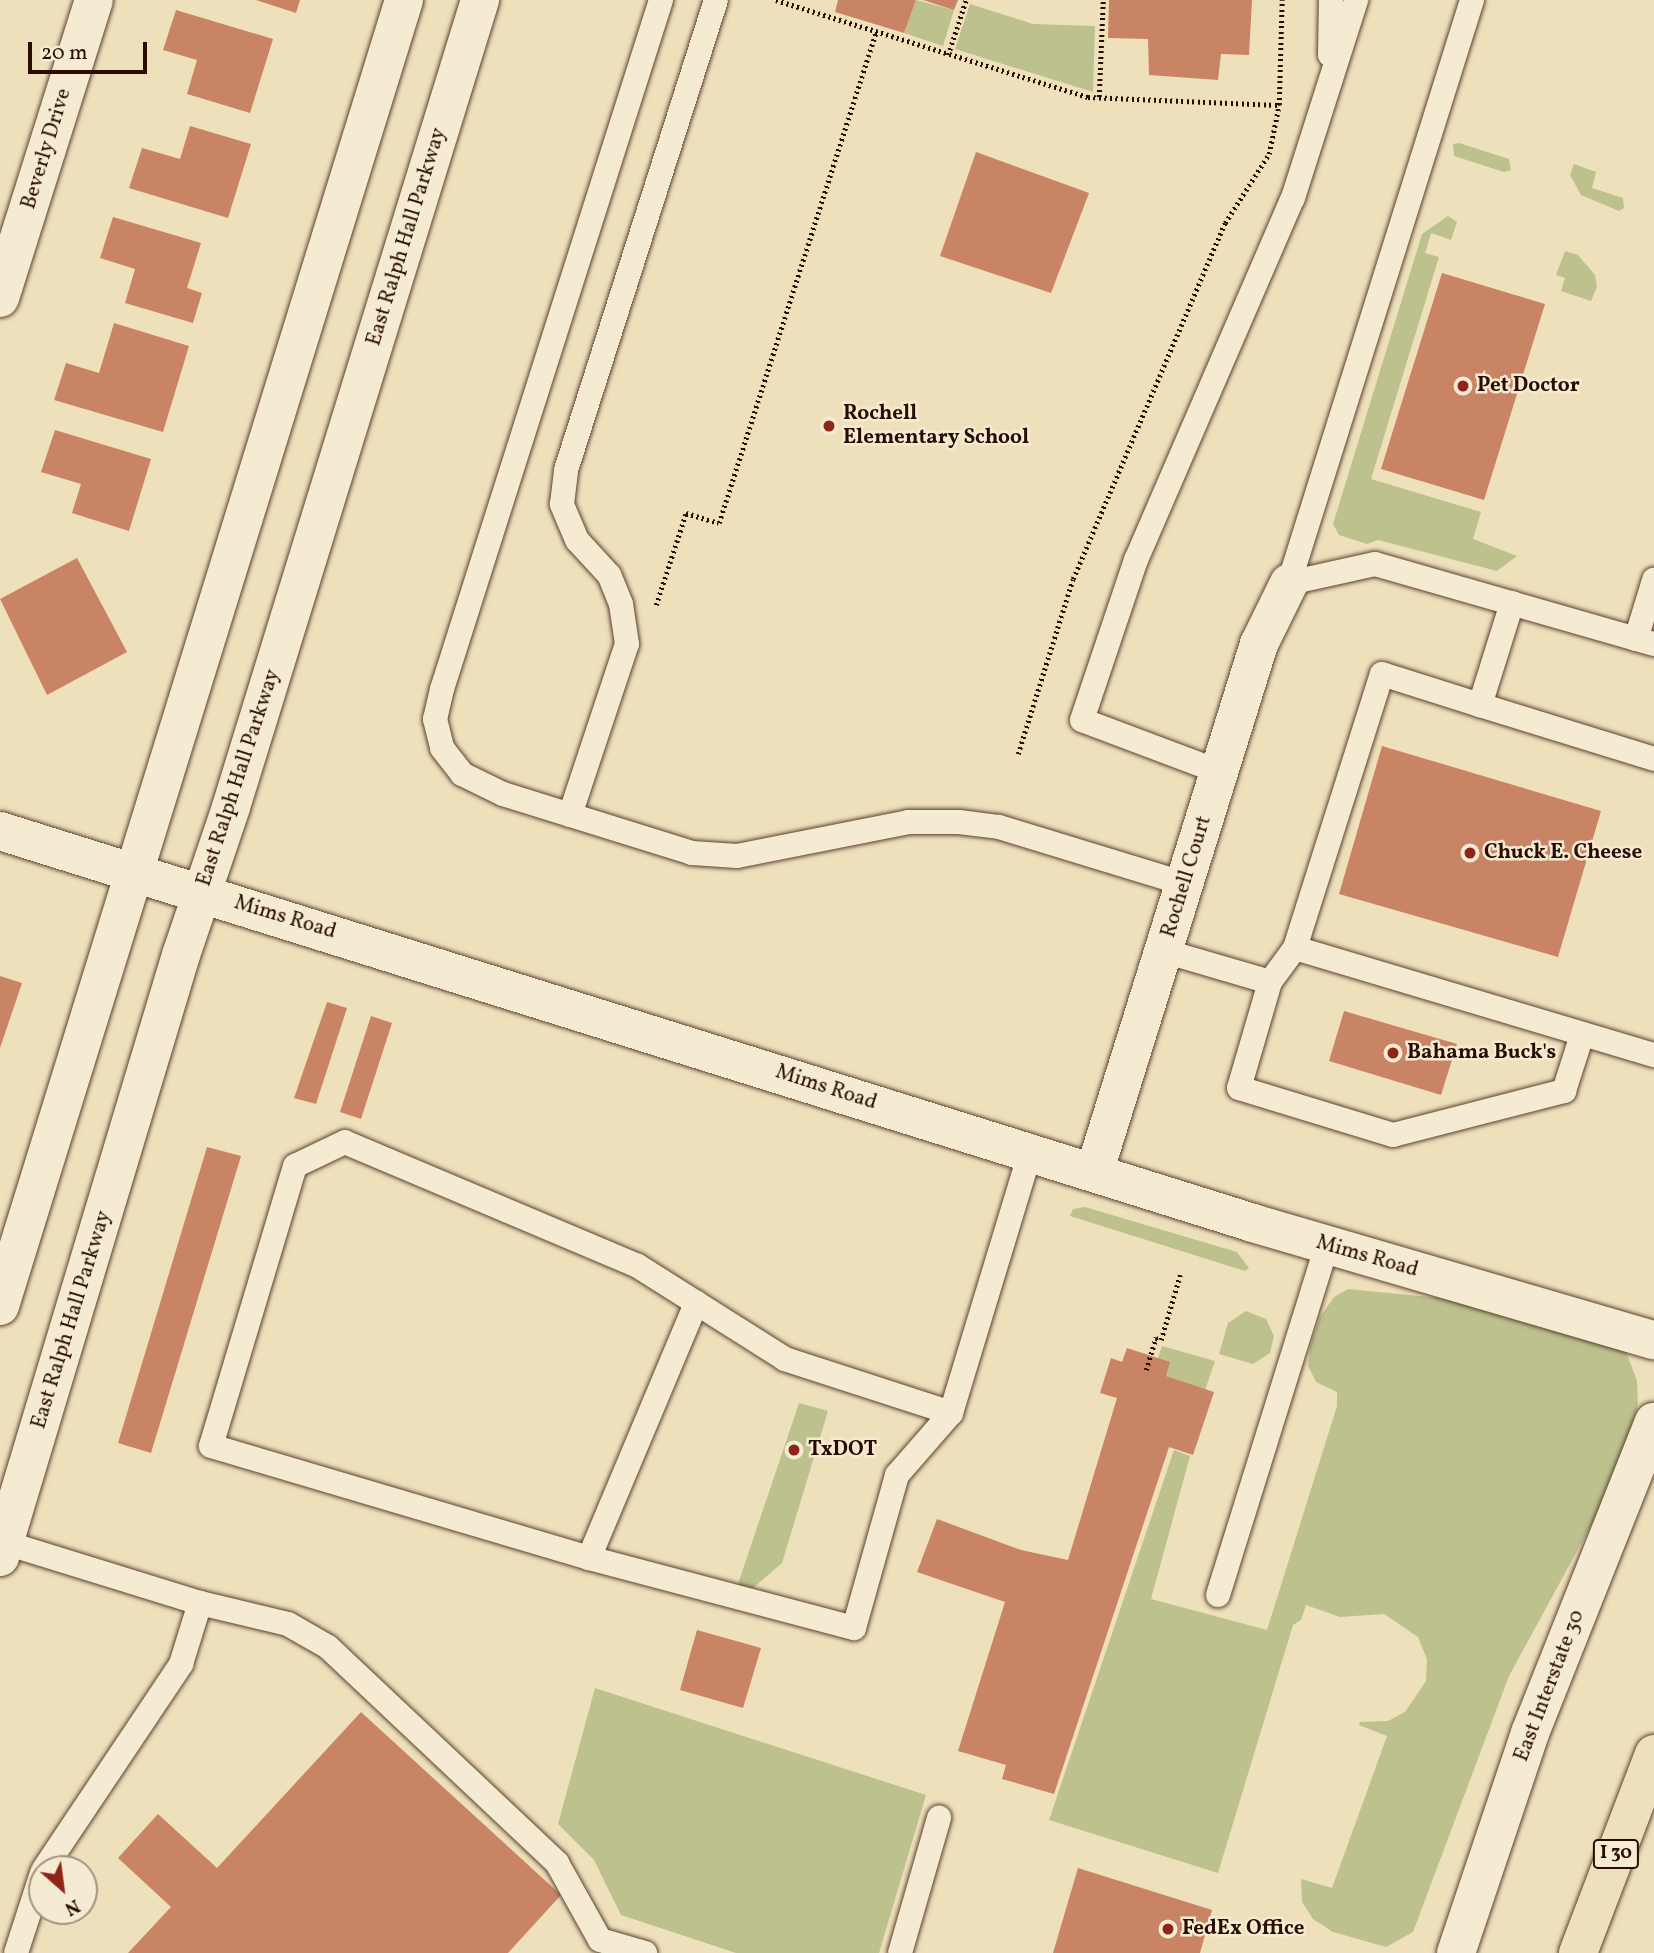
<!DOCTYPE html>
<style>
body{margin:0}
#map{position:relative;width:1654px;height:1953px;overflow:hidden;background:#efe0bc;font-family:Vollkorn,serif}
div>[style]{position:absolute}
.green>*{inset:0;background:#bcc18e}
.building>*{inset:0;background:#c98365}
.path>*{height:4.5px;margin-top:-2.25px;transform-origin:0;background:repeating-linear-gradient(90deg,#2a0d00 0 2px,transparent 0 5.5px)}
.roads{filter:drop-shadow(0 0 2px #5b422f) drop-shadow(0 0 2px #5b422f)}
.service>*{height:24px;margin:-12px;padding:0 12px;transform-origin:12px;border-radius:12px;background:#f5ebd3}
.minor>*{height:38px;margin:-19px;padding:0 19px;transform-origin:19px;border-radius:19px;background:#f5ebd3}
.tertiary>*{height:38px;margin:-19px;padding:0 19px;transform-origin:19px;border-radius:19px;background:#f5ebd3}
.secondary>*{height:38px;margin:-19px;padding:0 19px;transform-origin:19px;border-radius:19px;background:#f5ebd3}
.motorway>*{height:38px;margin:-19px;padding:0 19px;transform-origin:19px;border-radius:19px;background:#efe0bc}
.dots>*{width:19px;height:19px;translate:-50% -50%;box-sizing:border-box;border:4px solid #f5ebd3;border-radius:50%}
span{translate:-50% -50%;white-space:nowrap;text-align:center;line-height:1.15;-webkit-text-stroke:5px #f5ebd3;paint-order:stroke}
.shield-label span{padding:2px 5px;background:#f5ebd3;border:2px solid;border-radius:5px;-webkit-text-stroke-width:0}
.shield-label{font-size:19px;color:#2a0d00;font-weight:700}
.street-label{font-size:21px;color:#2a0d00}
.poi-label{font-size:21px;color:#2a0d00;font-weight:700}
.left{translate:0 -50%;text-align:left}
.north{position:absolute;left:28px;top:1855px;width:70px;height:70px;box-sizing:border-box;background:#f5ebd3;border:2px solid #a4927f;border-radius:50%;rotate:152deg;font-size:19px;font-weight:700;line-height:28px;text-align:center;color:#2a0d00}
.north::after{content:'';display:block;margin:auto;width:24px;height:32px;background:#8f2418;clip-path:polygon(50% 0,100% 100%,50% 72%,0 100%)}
.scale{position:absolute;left:28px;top:42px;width:119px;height:32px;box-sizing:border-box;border:4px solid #2a0d00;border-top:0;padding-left:9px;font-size:21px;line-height:24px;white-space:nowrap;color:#2a0d00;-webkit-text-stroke:5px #f5ebd3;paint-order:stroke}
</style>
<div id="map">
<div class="green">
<div style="clip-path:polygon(916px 0,954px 10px,943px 46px,904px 33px)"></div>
<div style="clip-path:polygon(970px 4px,1033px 24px,1095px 26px,1093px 92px,955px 49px)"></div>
<div style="clip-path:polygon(1459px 143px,1509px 159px,1511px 170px,1504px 172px,1454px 156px,1453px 144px)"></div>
<div style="clip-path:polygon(1574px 164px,1596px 172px,1592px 188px,1623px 198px,1624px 208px,1619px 211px,1581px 195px,1570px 175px)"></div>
<div style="clip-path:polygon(1448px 216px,1457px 222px,1451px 240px,1431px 233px,1425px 253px,1439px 257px,1371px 479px,1481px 512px,1473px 539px,1517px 556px,1497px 571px,1378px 540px,1367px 544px,1339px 535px,1333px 524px,1422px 234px)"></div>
<div style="clip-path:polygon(1565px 251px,1578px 255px,1595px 275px,1597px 287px,1591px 301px,1561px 291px,1565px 278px,1556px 275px)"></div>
<div style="clip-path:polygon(1085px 1207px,1237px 1252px,1249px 1268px,1245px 1271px,1070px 1216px,1073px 1209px)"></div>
<div style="clip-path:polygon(1348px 1289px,1563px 1310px,1605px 1327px,1627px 1354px,1637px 1381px,1638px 1405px,1619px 1474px,1509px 1676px,1413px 1932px,1386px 1947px,1333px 1932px,1313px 1919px,1302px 1902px,1301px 1879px,1332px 1888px,1387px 1736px,1359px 1725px,1360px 1722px,1388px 1721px,1405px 1712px,1426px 1681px,1427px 1659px,1418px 1637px,1384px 1614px,1340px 1617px,1306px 1605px,1301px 1620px,1293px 1625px,1218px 1873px,1049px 1820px,1174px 1450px,1190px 1456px,1151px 1599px,1267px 1630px,1337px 1406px,1337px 1392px,1316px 1382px,1308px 1366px,1310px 1347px,1320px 1317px,1334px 1297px)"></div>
<div style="clip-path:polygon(1246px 1311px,1266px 1319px,1274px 1336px,1270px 1353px,1253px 1364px,1219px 1354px,1228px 1323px)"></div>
<div style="clip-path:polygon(1162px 1346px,1215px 1361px,1205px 1390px,1166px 1376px,1158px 1358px)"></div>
<div style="clip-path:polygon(799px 1403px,828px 1411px,782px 1563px,752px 1589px,736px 1590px)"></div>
<div style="clip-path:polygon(595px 1688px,926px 1795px,879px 1953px,736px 1953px,621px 1915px,594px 1860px,558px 1824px)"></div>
</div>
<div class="building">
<div style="clip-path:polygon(256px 0,300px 0,296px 13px)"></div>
<div style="clip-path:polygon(838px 0,916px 0,904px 33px,835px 12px)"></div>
<div style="clip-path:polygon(923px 0,958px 0,954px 10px)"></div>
<div style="clip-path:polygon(1109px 0,1252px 0,1249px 55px,1221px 54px,1218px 80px,1149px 75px,1148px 39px,1108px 38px)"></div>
<div style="clip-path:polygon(176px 10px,273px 39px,250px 113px,187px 94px,197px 60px,163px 50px)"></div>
<div style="clip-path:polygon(190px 126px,251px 144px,228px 218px,129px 188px,142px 148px,180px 159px)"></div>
<div style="clip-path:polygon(976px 152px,1089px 193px,1051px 293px,940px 256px)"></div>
<div style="clip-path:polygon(113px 217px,201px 243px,187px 288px,202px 293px,193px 323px,125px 303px,135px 269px,100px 258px)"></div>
<div style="clip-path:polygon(1442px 273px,1545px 304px,1484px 500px,1381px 469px)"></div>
<div style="clip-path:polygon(114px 323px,189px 346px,163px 432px,54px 400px,66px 363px,99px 373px)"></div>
<div style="clip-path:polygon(55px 430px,151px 459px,129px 531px,72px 513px,81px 484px,41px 472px)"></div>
<div style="clip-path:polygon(77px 558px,127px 652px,47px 695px,0 599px)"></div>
<div style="clip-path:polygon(1382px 746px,1601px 811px,1558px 957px,1339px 894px)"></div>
<div style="clip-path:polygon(0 976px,22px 983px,0 1048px)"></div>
<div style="clip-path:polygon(327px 1002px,347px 1008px,316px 1104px,294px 1098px)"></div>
<div style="clip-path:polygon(1344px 1011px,1457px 1044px,1441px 1095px,1329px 1061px)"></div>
<div style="clip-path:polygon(371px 1016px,392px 1023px,361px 1119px,340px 1112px)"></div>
<div style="clip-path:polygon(207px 1147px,241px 1156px,151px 1453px,118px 1443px)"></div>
<div style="clip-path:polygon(1127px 1348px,1170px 1362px,1166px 1376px,1214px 1392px,1193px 1455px,1169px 1447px,1054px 1794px,1002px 1779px,1006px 1765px,958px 1751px,1005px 1602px,917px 1572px,937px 1519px,1021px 1550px,1068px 1560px,1117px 1398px,1100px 1393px,1111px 1358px,1122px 1362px)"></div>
<div style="clip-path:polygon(697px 1630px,761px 1648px,743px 1708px,680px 1690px)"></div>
<div style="clip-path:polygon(361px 1712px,561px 1895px,508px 1953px,128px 1953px,171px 1907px,118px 1858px,158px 1814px,217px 1868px)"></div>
<div style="clip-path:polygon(1078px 1868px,1212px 1910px,1200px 1953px,1053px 1953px)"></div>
</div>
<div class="path">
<div style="left:776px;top:0;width:327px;rotate:17.3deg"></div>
<div style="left:1088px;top:97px;width:191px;rotate:2.4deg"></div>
<div style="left:948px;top:55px;width:58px;rotate:-71.9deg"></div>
<div style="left:1099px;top:97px;width:97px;rotate:-87.6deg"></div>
<div style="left:656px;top:605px;width:97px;rotate:-71.9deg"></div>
<div style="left:686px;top:513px;width:34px;rotate:17deg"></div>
<div style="left:719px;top:523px;width:515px;rotate:-72.27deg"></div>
<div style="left:1018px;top:754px;width:183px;rotate:-72.6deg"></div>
<div style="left:1073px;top:579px;width:387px;rotate:-66.9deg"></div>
<div style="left:1225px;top:223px;width:82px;rotate:-57.5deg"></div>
<div style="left:1269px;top:154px;width:50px;rotate:-78.5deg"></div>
<div style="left:1279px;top:105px;width:105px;rotate:-88.4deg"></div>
<div style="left:1146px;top:1370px;width:34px;rotate:-73deg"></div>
<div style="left:1156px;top:1338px;width:5px;rotate:22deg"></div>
<div style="left:1161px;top:1340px;width:68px;rotate:-73.7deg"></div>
</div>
<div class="roads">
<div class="service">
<div style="left:661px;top:0;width:723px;rotate:107.63deg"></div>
<div style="left:442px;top:689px;width:31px;rotate:103deg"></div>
<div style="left:435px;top:719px;width:30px;rotate:76deg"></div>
<div style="left:442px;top:748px;width:33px;rotate:52deg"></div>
<div style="left:462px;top:774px;width:46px;rotate:26deg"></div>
<div style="left:503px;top:794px;width:198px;rotate:17.3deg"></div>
<div style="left:692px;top:853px;width:45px;rotate:3.8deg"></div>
<div style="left:737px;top:856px;width:174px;rotate:-11.2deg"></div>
<div style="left:908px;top:822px;width:51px"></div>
<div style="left:959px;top:822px;width:40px;rotate:7.1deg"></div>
<div style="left:999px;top:827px;width:195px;rotate:17deg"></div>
<div style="left:1330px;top:55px;width:55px;rotate:-89deg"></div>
<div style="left:1289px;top:583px;width:611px;rotate:-72.57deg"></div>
<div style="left:1289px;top:583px;width:88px;rotate:-12.5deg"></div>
<div style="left:1375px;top:564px;width:290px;rotate:16deg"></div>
<div style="left:1512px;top:603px;width:107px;rotate:107.4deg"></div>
<div style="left:1480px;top:705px;width:182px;rotate:17.2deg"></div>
<div style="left:1636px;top:639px;width:62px;rotate:-73deg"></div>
<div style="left:1220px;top:772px;width:147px;rotate:-159.4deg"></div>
<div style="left:1082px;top:720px;width:169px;rotate:-71.4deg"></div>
<div style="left:1136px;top:560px;width:395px;rotate:-66.6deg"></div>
<div style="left:1293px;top:198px;width:208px;rotate:-72.3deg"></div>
<div style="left:570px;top:815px;width:180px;rotate:-71.6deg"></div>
<div style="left:627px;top:644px;width:40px;rotate:-98.5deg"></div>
<div style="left:621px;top:604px;width:31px;rotate:-112deg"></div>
<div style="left:609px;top:575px;width:47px;rotate:-132.4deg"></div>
<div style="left:577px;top:540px;width:39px;rotate:-113deg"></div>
<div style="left:562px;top:504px;width:34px;rotate:-83deg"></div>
<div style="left:566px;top:470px;width:493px;rotate:-72.3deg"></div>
<div style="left:1295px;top:948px;width:287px;rotate:-72.4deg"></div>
<div style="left:1382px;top:674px;width:103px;rotate:17.6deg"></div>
<div style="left:1164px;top:951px;width:110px;rotate:16.3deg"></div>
<div style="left:1270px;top:982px;width:42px;rotate:-53.7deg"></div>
<div style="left:1295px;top:948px;width:375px;rotate:16.6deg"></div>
<div style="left:1270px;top:982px;width:110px;rotate:106.3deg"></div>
<div style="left:1239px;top:1088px;width:161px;rotate:17deg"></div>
<div style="left:1393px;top:1135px;width:177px;rotate:-14.4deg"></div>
<div style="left:1564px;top:1091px;width:59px;rotate:-72.2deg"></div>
<div style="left:951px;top:1413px;width:175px;rotate:-162deg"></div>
<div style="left:785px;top:1359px;width:174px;rotate:-147.7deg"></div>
<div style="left:638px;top:1266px;width:318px;rotate:-157.1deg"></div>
<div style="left:345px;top:1142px;width:55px;rotate:154.4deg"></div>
<div style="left:295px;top:1166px;width:292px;rotate:106.7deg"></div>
<div style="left:211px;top:1446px;width:394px;rotate:16.5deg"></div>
<div style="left:589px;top:1558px;width:274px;rotate:14.8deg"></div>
<div style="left:854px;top:1628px;width:159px;rotate:-74.3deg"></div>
<div style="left:897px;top:1475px;width:82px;rotate:-48.9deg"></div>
<div style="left:951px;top:1413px;width:272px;rotate:-73.1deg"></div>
<div style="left:6px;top:1543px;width:203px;rotate:17.2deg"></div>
<div style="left:200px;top:1603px;width:90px;rotate:13.4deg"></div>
<div style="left:288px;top:1624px;width:46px;rotate:29.9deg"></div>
<div style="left:328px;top:1647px;width:315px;rotate:43.3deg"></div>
<div style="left:557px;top:1863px;width:88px;rotate:60.8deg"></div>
<div style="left:600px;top:1940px;width:47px;rotate:16.1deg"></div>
<div style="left:589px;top:1558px;width:277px;rotate:-67.2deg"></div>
<div style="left:1218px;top:1595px;width:367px;rotate:-72.7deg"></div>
<div style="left:44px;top:1869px;width:247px;rotate:-56.2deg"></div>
<div style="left:181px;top:1664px;width:64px;rotate:-72.7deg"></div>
<div style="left:16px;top:1953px;width:84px;rotate:-72deg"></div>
<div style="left:900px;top:1953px;width:141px;rotate:-73.9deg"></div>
</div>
<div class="minor">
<div style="left:0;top:298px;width:312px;rotate:-72.5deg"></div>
<div style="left:1094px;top:1173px;width:554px;rotate:-72.68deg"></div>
<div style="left:1259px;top:644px;width:68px;rotate:-63.8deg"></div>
</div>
<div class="tertiary">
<div style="left:0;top:831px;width:1313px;rotate:17.37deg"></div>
<div style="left:1253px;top:1223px;width:418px;rotate:16.3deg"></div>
</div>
<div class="secondary">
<div style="left:0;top:1306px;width:1367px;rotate:-72.81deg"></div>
<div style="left:0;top:1557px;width:629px;rotate:-73.27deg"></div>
<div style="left:181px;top:955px;width:156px;rotate:-71.3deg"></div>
<div style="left:231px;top:807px;width:845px;rotate:-72.85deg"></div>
<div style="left:1456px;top:1953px;width:232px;rotate:-71.4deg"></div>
<div style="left:1530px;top:1733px;width:335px;rotate:-68.3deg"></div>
</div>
<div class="motorway">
<div style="left:1578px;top:1953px;width:213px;rotate:-69.1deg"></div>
</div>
</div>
<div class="dots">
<div style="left:1463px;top:386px;background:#8f2418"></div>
<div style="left:829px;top:426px;background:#8f2418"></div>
<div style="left:1470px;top:853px;background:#8f2418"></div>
<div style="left:1393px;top:1053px;background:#8f2418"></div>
<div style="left:794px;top:1450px;background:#8f2418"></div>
<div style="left:1168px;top:1929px;background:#8f2418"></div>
</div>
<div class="shield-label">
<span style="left:1616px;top:1854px">I 30</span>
</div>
<div class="street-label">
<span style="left:47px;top:149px;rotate:-73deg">Beverly Drive</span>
<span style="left:407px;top:237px;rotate:-73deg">East Ralph Hall Parkway</span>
<span style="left:239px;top:778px;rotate:-72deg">East Ralph Hall Parkway</span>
<span style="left:1187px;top:877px;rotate:-73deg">Rochell Court</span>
<span style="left:285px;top:918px;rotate:17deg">Mims Road</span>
<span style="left:826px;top:1088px;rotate:18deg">Mims Road</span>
<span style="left:1367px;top:1257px;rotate:16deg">Mims Road</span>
<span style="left:72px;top:1320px;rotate:-73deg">East Ralph Hall Parkway</span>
<span style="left:1550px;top:1686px;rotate:-69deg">East Interstate 30</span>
</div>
<div class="poi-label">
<span class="left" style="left:1477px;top:386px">Pet Doctor</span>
<span class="left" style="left:843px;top:426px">Rochell<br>Elementary School</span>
<span class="left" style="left:1484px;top:853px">Chuck E. Cheese</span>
<span class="left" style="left:1407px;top:1053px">Bahama Buck's</span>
<span class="left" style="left:808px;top:1450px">TxDOT</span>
<span class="left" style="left:1182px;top:1929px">FedEx Office</span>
</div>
<div class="north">N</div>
<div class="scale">20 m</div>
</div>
